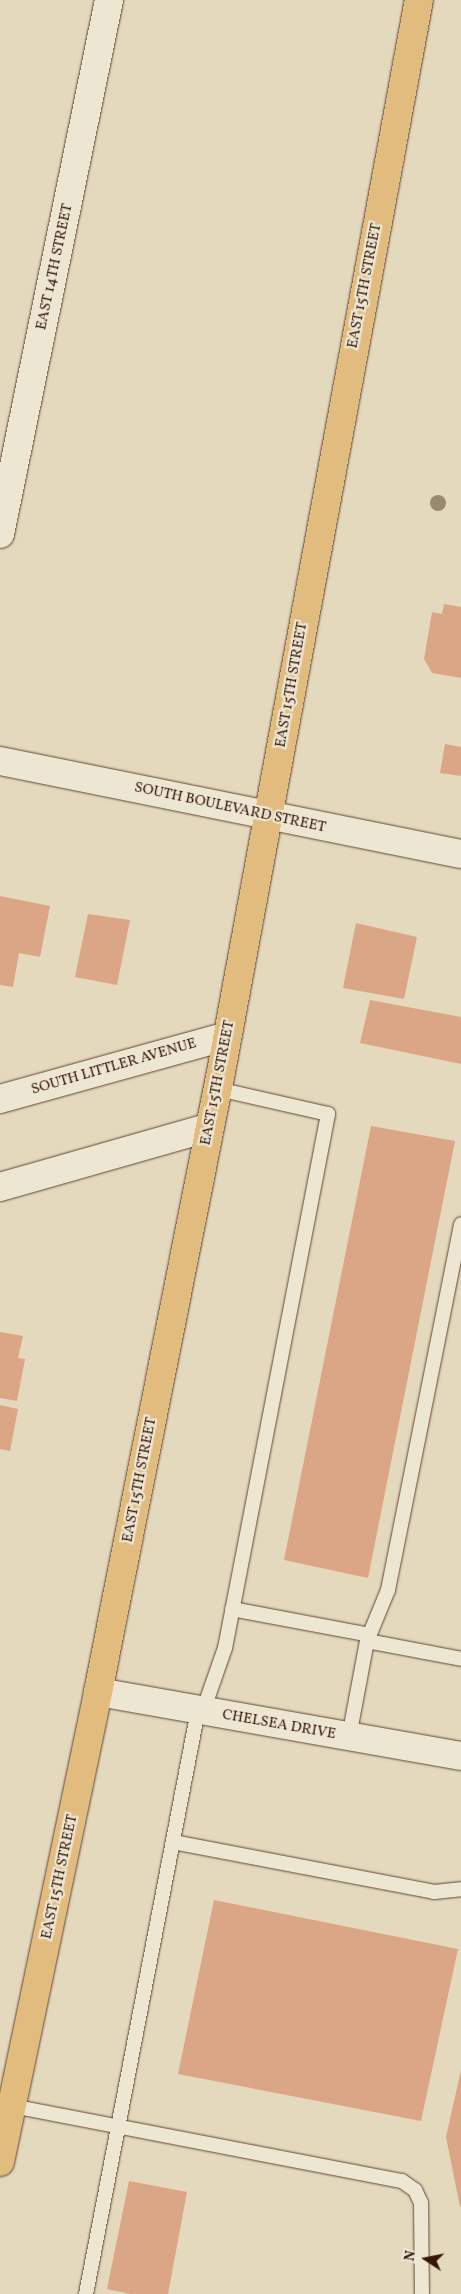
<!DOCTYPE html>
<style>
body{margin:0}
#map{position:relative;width:461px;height:2294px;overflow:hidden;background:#e4d9bc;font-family:Vollkorn,serif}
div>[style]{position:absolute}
.building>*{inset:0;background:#dba685}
.roads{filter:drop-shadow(0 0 1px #614634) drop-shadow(0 0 1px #614634)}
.lane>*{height:14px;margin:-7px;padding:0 7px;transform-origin:7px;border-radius:7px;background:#ede6d3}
.street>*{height:28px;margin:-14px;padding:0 14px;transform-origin:14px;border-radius:14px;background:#ede6d3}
.secondary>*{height:28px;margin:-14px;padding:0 14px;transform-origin:14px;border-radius:14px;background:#ede6d3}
.primary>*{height:28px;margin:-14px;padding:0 14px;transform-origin:14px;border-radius:14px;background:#e2bc7e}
.trees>*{width:16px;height:16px;margin:-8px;border-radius:50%;background:#99896f}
span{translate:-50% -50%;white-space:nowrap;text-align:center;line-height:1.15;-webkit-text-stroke:4.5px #ede6d3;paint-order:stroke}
.street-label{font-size:15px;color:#351507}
.north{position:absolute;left:401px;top:2234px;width:50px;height:50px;-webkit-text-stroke:4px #ede6d3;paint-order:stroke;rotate:281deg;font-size:14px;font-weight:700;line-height:20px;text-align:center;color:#351507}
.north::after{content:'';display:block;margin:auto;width:18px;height:22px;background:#351507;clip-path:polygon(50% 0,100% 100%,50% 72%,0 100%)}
</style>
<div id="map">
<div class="building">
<div style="clip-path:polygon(444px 604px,461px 607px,461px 678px,432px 673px,424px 659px,432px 612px,442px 614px)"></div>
<div style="clip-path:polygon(445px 744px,461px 747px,461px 776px,440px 773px)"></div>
<div style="clip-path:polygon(0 896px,50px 906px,40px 957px,19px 953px,13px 987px,0 985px)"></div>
<div style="clip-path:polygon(88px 914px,130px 920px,117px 985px,75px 977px)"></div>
<div style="clip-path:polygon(356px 923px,417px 937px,404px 999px,343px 988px)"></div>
<div style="clip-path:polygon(370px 1000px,461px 1017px,461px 1064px,360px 1043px)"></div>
<div style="clip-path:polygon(371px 1126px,455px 1141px,368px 1578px,284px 1560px)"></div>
<div style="clip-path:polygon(0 1332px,23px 1336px,18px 1358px,25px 1359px,17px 1401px,0 1398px)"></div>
<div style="clip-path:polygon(0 1405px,18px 1409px,10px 1451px,0 1449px)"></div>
<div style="clip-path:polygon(214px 1900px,458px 1949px,421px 2121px,178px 2074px)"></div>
<div style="clip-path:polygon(461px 2070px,461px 2207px,460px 2207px,446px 2137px)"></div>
<div style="clip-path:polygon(129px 2181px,187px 2192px,168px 2294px,131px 2294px,107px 2289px)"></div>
</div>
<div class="roads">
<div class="lane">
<div style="left:232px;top:1609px;width:140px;rotate:10.7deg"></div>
<div style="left:367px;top:1641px;width:96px;rotate:10.8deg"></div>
<div style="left:203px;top:1711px;width:67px;rotate:-70.8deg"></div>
<div style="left:225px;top:1648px;width:544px;rotate:-79.08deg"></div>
<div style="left:328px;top:1114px;width:113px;rotate:-167.2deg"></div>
<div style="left:349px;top:1737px;width:98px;rotate:-79.4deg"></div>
<div style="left:367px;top:1641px;width:55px;rotate:-67.6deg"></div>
<div style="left:388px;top:1590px;width:373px;rotate:-78.7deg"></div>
<div style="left:173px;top:1842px;width:266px;rotate:10.8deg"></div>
<div style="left:434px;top:1892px;width:27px;rotate:-6deg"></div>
<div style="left:12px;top:2106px;width:397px;rotate:10.9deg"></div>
<div style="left:402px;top:2181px;width:16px;rotate:35deg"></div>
<div style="left:415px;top:2190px;width:14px;rotate:65deg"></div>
<div style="left:421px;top:2203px;width:91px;rotate:89.4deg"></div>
<div style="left:86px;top:2294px;width:595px;rotate:-79.14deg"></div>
</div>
<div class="street">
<div style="left:0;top:534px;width:545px;rotate:-78.46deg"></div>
<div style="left:0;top:1099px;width:236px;rotate:-15.5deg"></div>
<div style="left:0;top:1187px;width:218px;rotate:-15.9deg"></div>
<div style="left:98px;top:1692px;width:369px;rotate:10deg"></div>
</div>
<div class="secondary">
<div style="left:0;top:761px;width:470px;rotate:11.4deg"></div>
</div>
<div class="primary">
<div style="left:0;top:2162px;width:480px;rotate:-78.2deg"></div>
<div style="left:98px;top:1692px;width:632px;rotate:-78.78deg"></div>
<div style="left:221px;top:1072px;width:1090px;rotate:-79.54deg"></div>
</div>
</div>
<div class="trees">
<div style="left:438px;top:503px"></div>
</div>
<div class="street-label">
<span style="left:55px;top:267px;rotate:-78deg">EAST 14TH STREET</span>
<span style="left:365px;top:286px;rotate:-79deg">EAST 15TH STREET</span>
<span style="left:292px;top:685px;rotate:-80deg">EAST 15TH STREET</span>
<span style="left:230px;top:808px;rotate:12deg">SOUTH BOULEVARD STREET</span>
<span style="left:114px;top:1067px;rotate:-16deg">SOUTH LITTLER AVENUE</span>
<span style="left:218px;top:1083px;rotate:-79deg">EAST 15TH STREET</span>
<span style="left:140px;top:1480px;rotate:-79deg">EAST 15TH STREET</span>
<span style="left:279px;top:1725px;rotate:10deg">CHELSEA DRIVE</span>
<span style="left:60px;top:1877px;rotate:-78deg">EAST 15TH STREET</span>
</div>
<div class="north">N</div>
</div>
